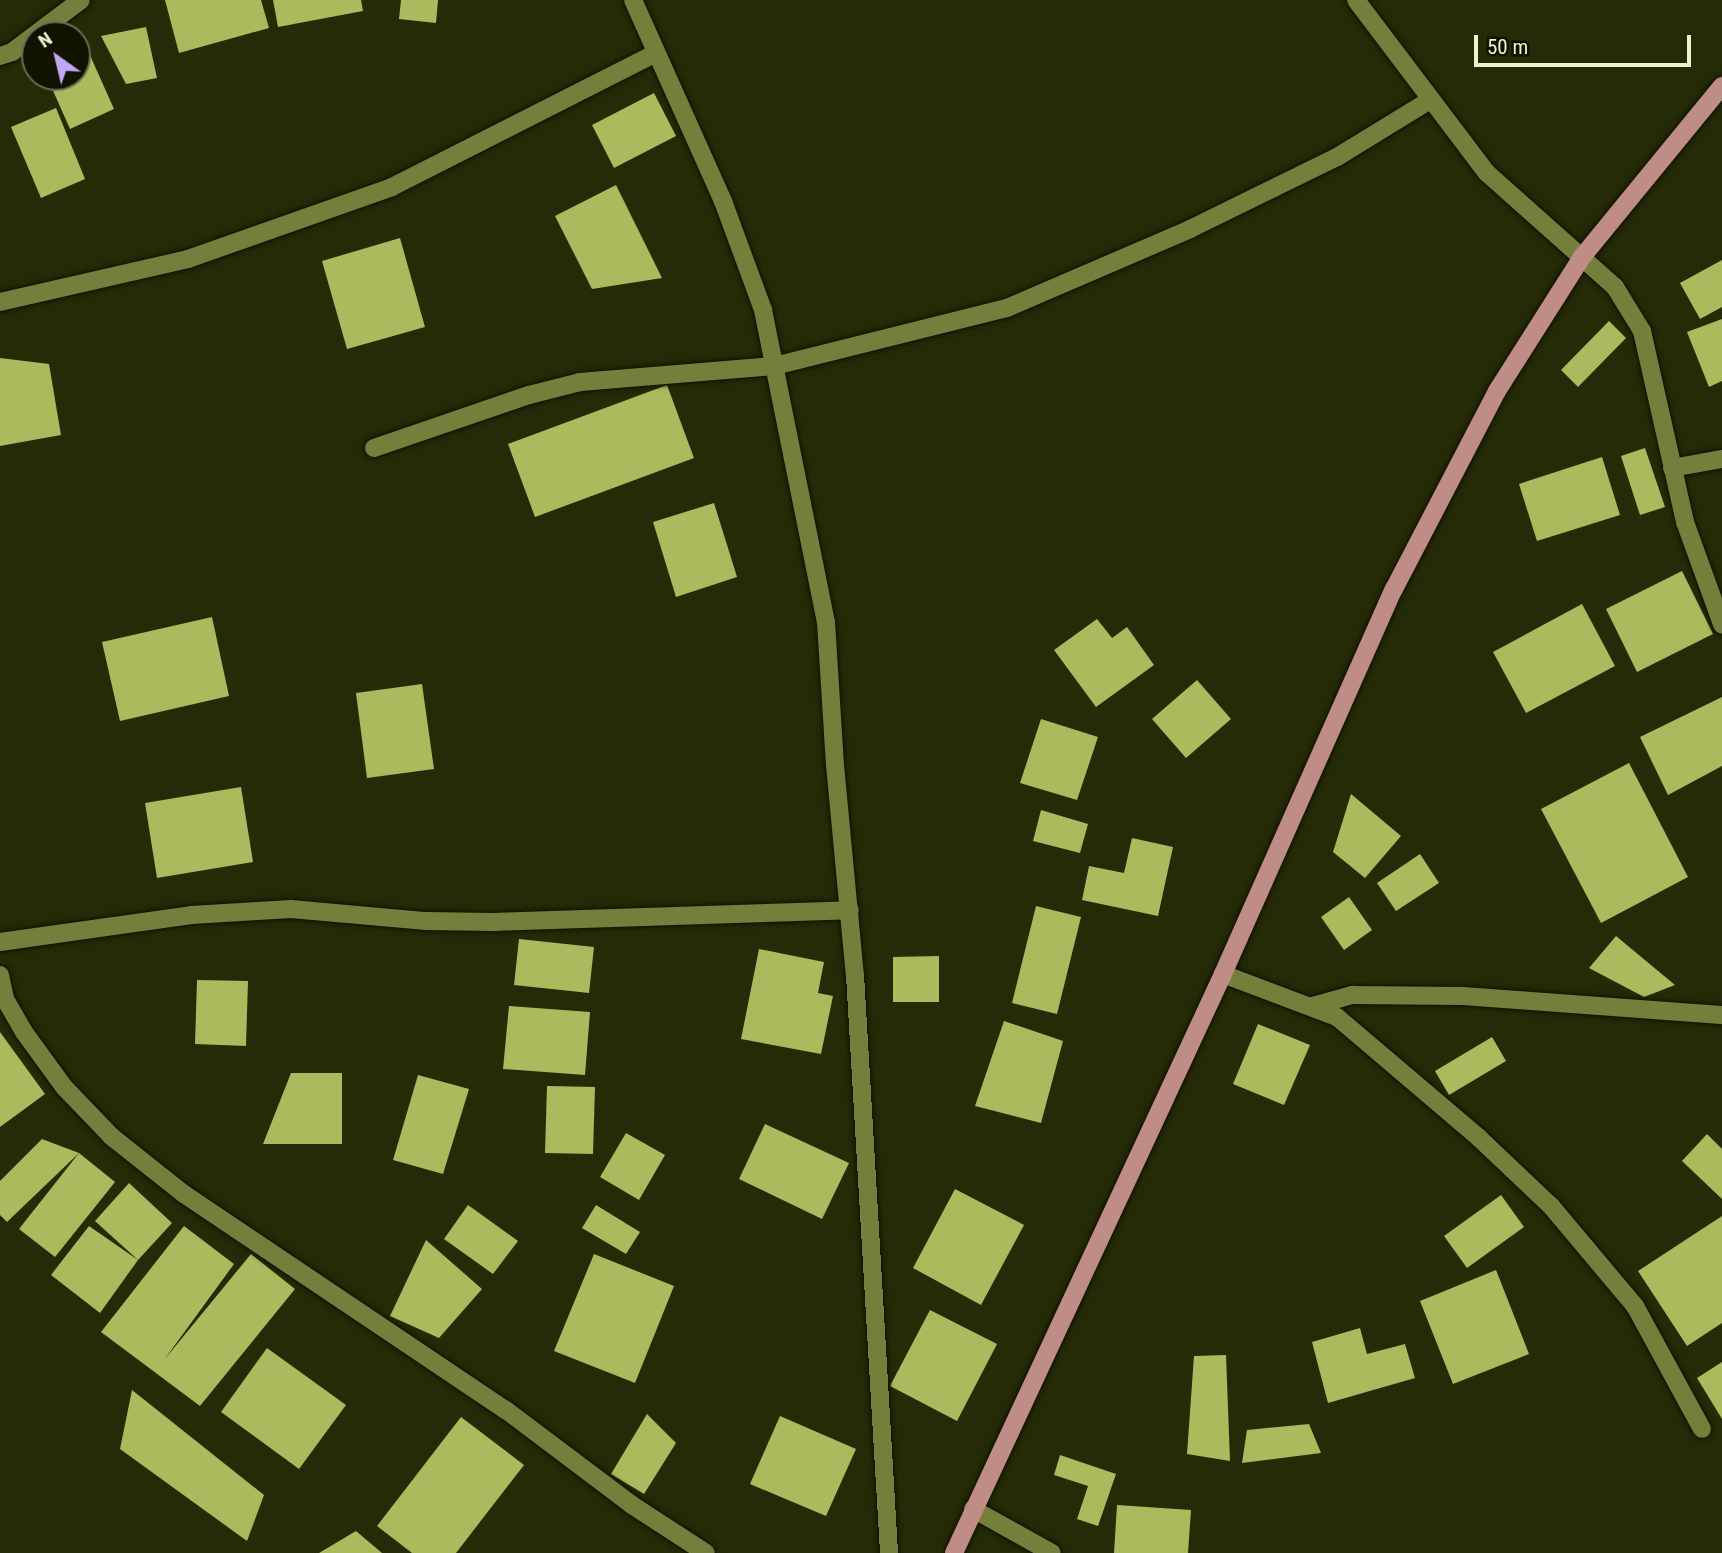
<!DOCTYPE html>
<style>
body{margin:0}
#map{position:relative;width:1722px;height:1553px;overflow:hidden;background:#252b06;font-family:"Roboto Condensed",sans-serif}
div>[style]{position:absolute}
.building>*{inset:0;background:#aabb5d}
.roads{filter:drop-shadow(0 0 2px #0f1201) drop-shadow(0 0 2px #0f1201)}
.street>*{height:18px;margin:-9px;padding:0 9px;transform-origin:9px;border-radius:9px;background:#737f3b}
.primary>*{height:18px;margin:-9px;padding:0 9px;transform-origin:9px;border-radius:9px;background:#bf8d85}
span{translate:-50% -50%;white-space:nowrap;text-align:center;line-height:1.15;-webkit-text-stroke:7px #0f1300;paint-order:stroke}
.north{position:absolute;left:21px;top:21px;width:70px;height:70px;box-sizing:border-box;background:#0f1300;border:2px solid #676d53;border-radius:50%;rotate:326deg;font-size:19px;font-weight:700;line-height:28px;text-align:center;color:#ebf3cf}
.north::after{content:'';display:block;margin:auto;width:24px;height:32px;background:#c0a8f4;clip-path:polygon(50% 0,100% 100%,50% 72%,0 100%)}
.scale{position:absolute;left:1474px;top:35px;width:217px;height:32px;box-sizing:border-box;border:4px solid #ebf3cf;border-top:0;padding-left:9px;font-size:21px;line-height:24px;white-space:nowrap;color:#ebf3cf;-webkit-text-stroke:5px #0f1300;paint-order:stroke}
</style>
<div id="map">
<div class="building">
<div style="clip-path:polygon(165px 0,261px 0,269px 28px,179px 53px)"></div>
<div style="clip-path:polygon(273px 0,361px 0,363px 11px,278px 27px)"></div>
<div style="clip-path:polygon(401px 0,438px 0,436px 23px,399px 19px)"></div>
<div style="clip-path:polygon(146px 27px,157px 78px,126px 84px,101px 36px)"></div>
<div style="clip-path:polygon(89px 53px,114px 109px,70px 129px,47px 77px,77px 77px,77px 58px)"></div>
<div style="clip-path:polygon(654px 93px,676px 136px,614px 168px,592px 125px)"></div>
<div style="clip-path:polygon(56px 108px,85px 179px,41px 198px,11px 127px)"></div>
<div style="clip-path:polygon(616px 185px,662px 278px,592px 289px,555px 216px)"></div>
<div style="clip-path:polygon(400px 238px,425px 327px,347px 349px,322px 261px)"></div>
<div style="clip-path:polygon(1722px 260px,1722px 307px,1700px 319px,1680px 283px)"></div>
<div style="clip-path:polygon(1722px 319px,1722px 381px,1709px 387px,1687px 332px)"></div>
<div style="clip-path:polygon(1609px 321px,1626px 338px,1578px 387px,1561px 370px)"></div>
<div style="clip-path:polygon(0 358px,49px 364px,61px 435px,0 446px)"></div>
<div style="clip-path:polygon(667px 385px,694px 458px,535px 517px,508px 444px)"></div>
<div style="clip-path:polygon(1645px 448px,1665px 507px,1640px 515px,1621px 456px)"></div>
<div style="clip-path:polygon(1602px 457px,1620px 515px,1537px 541px,1519px 484px)"></div>
<div style="clip-path:polygon(714px 503px,737px 577px,676px 597px,653px 522px)"></div>
<div style="clip-path:polygon(1682px 571px,1713px 634px,1637px 672px,1606px 609px)"></div>
<div style="clip-path:polygon(1582px 604px,1615px 666px,1526px 713px,1493px 652px)"></div>
<div style="clip-path:polygon(212px 617px,229px 696px,120px 721px,102px 642px)"></div>
<div style="clip-path:polygon(1097px 619px,1112px 638px,1127px 627px,1154px 665px,1096px 707px,1054px 650px)"></div>
<div style="clip-path:polygon(1197px 680px,1231px 719px,1186px 758px,1152px 719px)"></div>
<div style="clip-path:polygon(422px 684px,434px 769px,367px 778px,356px 693px)"></div>
<div style="clip-path:polygon(1722px 697px,1722px 766px,1668px 795px,1640px 737px)"></div>
<div style="clip-path:polygon(1041px 719px,1098px 737px,1077px 800px,1020px 783px)"></div>
<div style="clip-path:polygon(1629px 763px,1688px 877px,1601px 923px,1541px 809px)"></div>
<div style="clip-path:polygon(241px 787px,253px 862px,157px 878px,145px 803px)"></div>
<div style="clip-path:polygon(1351px 794px,1401px 836px,1365px 878px,1333px 852px)"></div>
<div style="clip-path:polygon(1041px 810px,1088px 824px,1080px 853px,1033px 841px)"></div>
<div style="clip-path:polygon(1132px 838px,1173px 847px,1158px 916px,1082px 900px,1089px 866px,1124px 873px)"></div>
<div style="clip-path:polygon(1420px 854px,1439px 883px,1396px 911px,1377px 883px)"></div>
<div style="clip-path:polygon(1349px 897px,1372px 930px,1344px 950px,1321px 917px)"></div>
<div style="clip-path:polygon(1036px 906px,1081px 917px,1057px 1014px,1012px 1003px)"></div>
<div style="clip-path:polygon(1616px 936px,1675px 985px,1644px 997px,1589px 968px)"></div>
<div style="clip-path:polygon(519px 939px,594px 947px,589px 993px,514px 985px)"></div>
<div style="clip-path:polygon(759px 949px,824px 962px,818px 993px,833px 996px,821px 1054px,741px 1039px)"></div>
<div style="clip-path:polygon(939px 956px,939px 1002px,893px 1002px,893px 957px)"></div>
<div style="clip-path:polygon(197px 980px,248px 981px,246px 1046px,195px 1044px)"></div>
<div style="clip-path:polygon(509px 1006px,590px 1012px,585px 1075px,503px 1069px)"></div>
<div style="clip-path:polygon(1004px 1021px,1063px 1041px,1041px 1123px,975px 1106px)"></div>
<div style="clip-path:polygon(1258px 1024px,1310px 1045px,1284px 1105px,1233px 1084px)"></div>
<div style="clip-path:polygon(0 1032px,45px 1094px,0 1127px)"></div>
<div style="clip-path:polygon(1492px 1037px,1506px 1061px,1449px 1095px,1435px 1071px)"></div>
<div style="clip-path:polygon(291px 1073px,342px 1073px,342px 1144px,263px 1144px)"></div>
<div style="clip-path:polygon(418px 1075px,469px 1089px,443px 1174px,393px 1160px)"></div>
<div style="clip-path:polygon(547px 1086px,595px 1087px,593px 1154px,545px 1153px)"></div>
<div style="clip-path:polygon(765px 1124px,849px 1163px,822px 1219px,739px 1179px)"></div>
<div style="clip-path:polygon(626px 1133px,665px 1155px,639px 1200px,600px 1177px)"></div>
<div style="clip-path:polygon(1707px 1134px,1722px 1149px,1722px 1199px,1682px 1161px)"></div>
<div style="clip-path:polygon(42px 1139px,79px 1153px,7px 1222px,0 1215px,0 1181px)"></div>
<div style="clip-path:polygon(79px 1153px,115px 1182px,55px 1257px,19px 1229px)"></div>
<div style="clip-path:polygon(129px 1183px,172px 1223px,138px 1260px,95px 1221px)"></div>
<div style="clip-path:polygon(955px 1189px,1024px 1225px,981px 1305px,913px 1268px)"></div>
<div style="clip-path:polygon(1501px 1195px,1524px 1227px,1467px 1268px,1444px 1236px)"></div>
<div style="clip-path:polygon(468px 1205px,518px 1241px,493px 1274px,444px 1239px)"></div>
<div style="clip-path:polygon(596px 1205px,640px 1232px,626px 1254px,582px 1228px)"></div>
<div style="clip-path:polygon(1722px 1216px,1722px 1323px,1687px 1346px,1638px 1271px)"></div>
<div style="clip-path:polygon(89px 1226px,138px 1260px,100px 1313px,51px 1275px)"></div>
<div style="clip-path:polygon(184px 1226px,234px 1264px,164px 1360px,251px 1254px,295px 1289px,200px 1406px,101px 1332px)"></div>
<div style="clip-path:polygon(426px 1240px,482px 1289px,439px 1338px,390px 1316px)"></div>
<div style="clip-path:polygon(594px 1254px,674px 1286px,635px 1383px,554px 1351px)"></div>
<div style="clip-path:polygon(1496px 1270px,1529px 1354px,1453px 1384px,1420px 1301px)"></div>
<div style="clip-path:polygon(930px 1310px,997px 1344px,957px 1421px,890px 1386px)"></div>
<div style="clip-path:polygon(1360px 1328px,1367px 1354px,1405px 1344px,1415px 1378px,1328px 1403px,1312px 1342px)"></div>
<div style="clip-path:polygon(267px 1348px,346px 1405px,299px 1469px,221px 1412px)"></div>
<div style="clip-path:polygon(1226px 1355px,1230px 1461px,1187px 1454px,1194px 1356px)"></div>
<div style="clip-path:polygon(1722px 1362px,1722px 1419px,1697px 1378px)"></div>
<div style="clip-path:polygon(132px 1390px,264px 1495px,247px 1541px,120px 1449px)"></div>
<div style="clip-path:polygon(647px 1414px,676px 1443px,644px 1494px,611px 1474px)"></div>
<div style="clip-path:polygon(780px 1416px,856px 1449px,826px 1516px,750px 1484px)"></div>
<div style="clip-path:polygon(461px 1417px,524px 1465px,456px 1553px,412px 1553px,377px 1526px)"></div>
<div style="clip-path:polygon(1309px 1424px,1321px 1453px,1242px 1463px,1247px 1430px)"></div>
<div style="clip-path:polygon(1060px 1455px,1116px 1474px,1098px 1526px,1077px 1519px,1088px 1486px,1054px 1475px)"></div>
<div style="clip-path:polygon(1117px 1505px,1191px 1510px,1188px 1553px,1114px 1553px)"></div>
<div style="clip-path:polygon(356px 1531px,382px 1553px,319px 1553px)"></div>
</div>
<div class="roads">
<div class="street">
<div style="left:633px;top:0;width:220px;rotate:65.9deg"></div>
<div style="left:723px;top:201px;width:116px;rotate:69.8deg"></div>
<div style="left:763px;top:310px;width:318px;rotate:78.6deg"></div>
<div style="left:826px;top:622px;width:143px;rotate:86.4deg"></div>
<div style="left:835px;top:765px;width:211px;rotate:84.6deg"></div>
<div style="left:855px;top:975px;width:579px;rotate:86.63deg"></div>
<div style="left:1356px;top:0;width:217px;rotate:52.9deg"></div>
<div style="left:1487px;top:173px;width:171px;rotate:41.7deg"></div>
<div style="left:1615px;top:287px;width:52px;rotate:58.5deg"></div>
<div style="left:1642px;top:331px;width:196px;rotate:77.3deg"></div>
<div style="left:1685px;top:522px;width:109px;rotate:70.1deg"></div>
<div style="left:0;top:56px;width:13px;rotate:-18deg"></div>
<div style="left:12px;top:52px;width:86px;rotate:-37deg"></div>
<div style="left:0;top:302px;width:193px;rotate:-12.9deg"></div>
<div style="left:188px;top:259px;width:216px;rotate:-19.4deg"></div>
<div style="left:392px;top:187px;width:296px;rotate:-26.9deg"></div>
<div style="left:374px;top:448px;width:164px;rotate:-18.9deg"></div>
<div style="left:529px;top:395px;width:53px;rotate:-14.3deg"></div>
<div style="left:580px;top:382px;width:195px;rotate:-4.7deg"></div>
<div style="left:774px;top:366px;width:240px;rotate:-14deg"></div>
<div style="left:1007px;top:308px;width:199px;rotate:-23.3deg"></div>
<div style="left:1190px;top:229px;width:164px;rotate:-26.1deg"></div>
<div style="left:1337px;top:157px;width:109px;rotate:-31.5deg"></div>
<div style="left:1672px;top:468px;width:51px;rotate:-10.2deg"></div>
<div style="left:0;top:942px;width:193px;rotate:-8deg"></div>
<div style="left:191px;top:915px;width:100px;rotate:-3.4deg"></div>
<div style="left:291px;top:909px;width:136px;rotate:5.1deg"></div>
<div style="left:426px;top:921px;width:67px;rotate:0.9deg"></div>
<div style="left:493px;top:922px;width:357px;rotate:-1.9deg"></div>
<div style="left:1223px;top:974px;width:122px;rotate:20.7deg"></div>
<div style="left:1337px;top:1017px;width:187px;rotate:40.4deg"></div>
<div style="left:1479px;top:1138px;width:99px;rotate:43.4deg"></div>
<div style="left:1551px;top:1206px;width:131px;rotate:50deg"></div>
<div style="left:1635px;top:1306px;width:140px;rotate:61.4deg"></div>
<div style="left:0;top:975px;width:25px;rotate:78deg"></div>
<div style="left:5px;top:999px;width:38px;rotate:60deg"></div>
<div style="left:24px;top:1032px;width:68px;rotate:54deg"></div>
<div style="left:64px;top:1087px;width:69px;rotate:46.2deg"></div>
<div style="left:112px;top:1137px;width:92px;rotate:38.4deg"></div>
<div style="left:184px;top:1194px;width:388px;rotate:33.9deg"></div>
<div style="left:506px;top:1410px;width:158px;rotate:37deg"></div>
<div style="left:632px;top:1505px;width:88px;rotate:33deg"></div>
<div style="left:1313px;top:1006px;width:41px;rotate:-15.8deg"></div>
<div style="left:1352px;top:995px;width:110px;rotate:0.5deg"></div>
<div style="left:1462px;top:996px;width:261px;rotate:4.2deg"></div>
<div style="left:973px;top:1509px;width:90px;rotate:29.1deg"></div>
</div>
<div class="primary">
<div style="left:954px;top:1553px;width:638px;rotate:-65.08deg"></div>
<div style="left:1223px;top:974px;width:421px;rotate:-66.1deg"></div>
<div style="left:1394px;top:589px;width:223px;rotate:-62.5deg"></div>
<div style="left:1497px;top:391px;width:159px;rotate:-57.6deg"></div>
<div style="left:1582px;top:257px;width:221px;rotate:-50.7deg"></div>
</div>
</div>
<div class="north">N</div>
<div class="scale">50 m</div>
</div>
